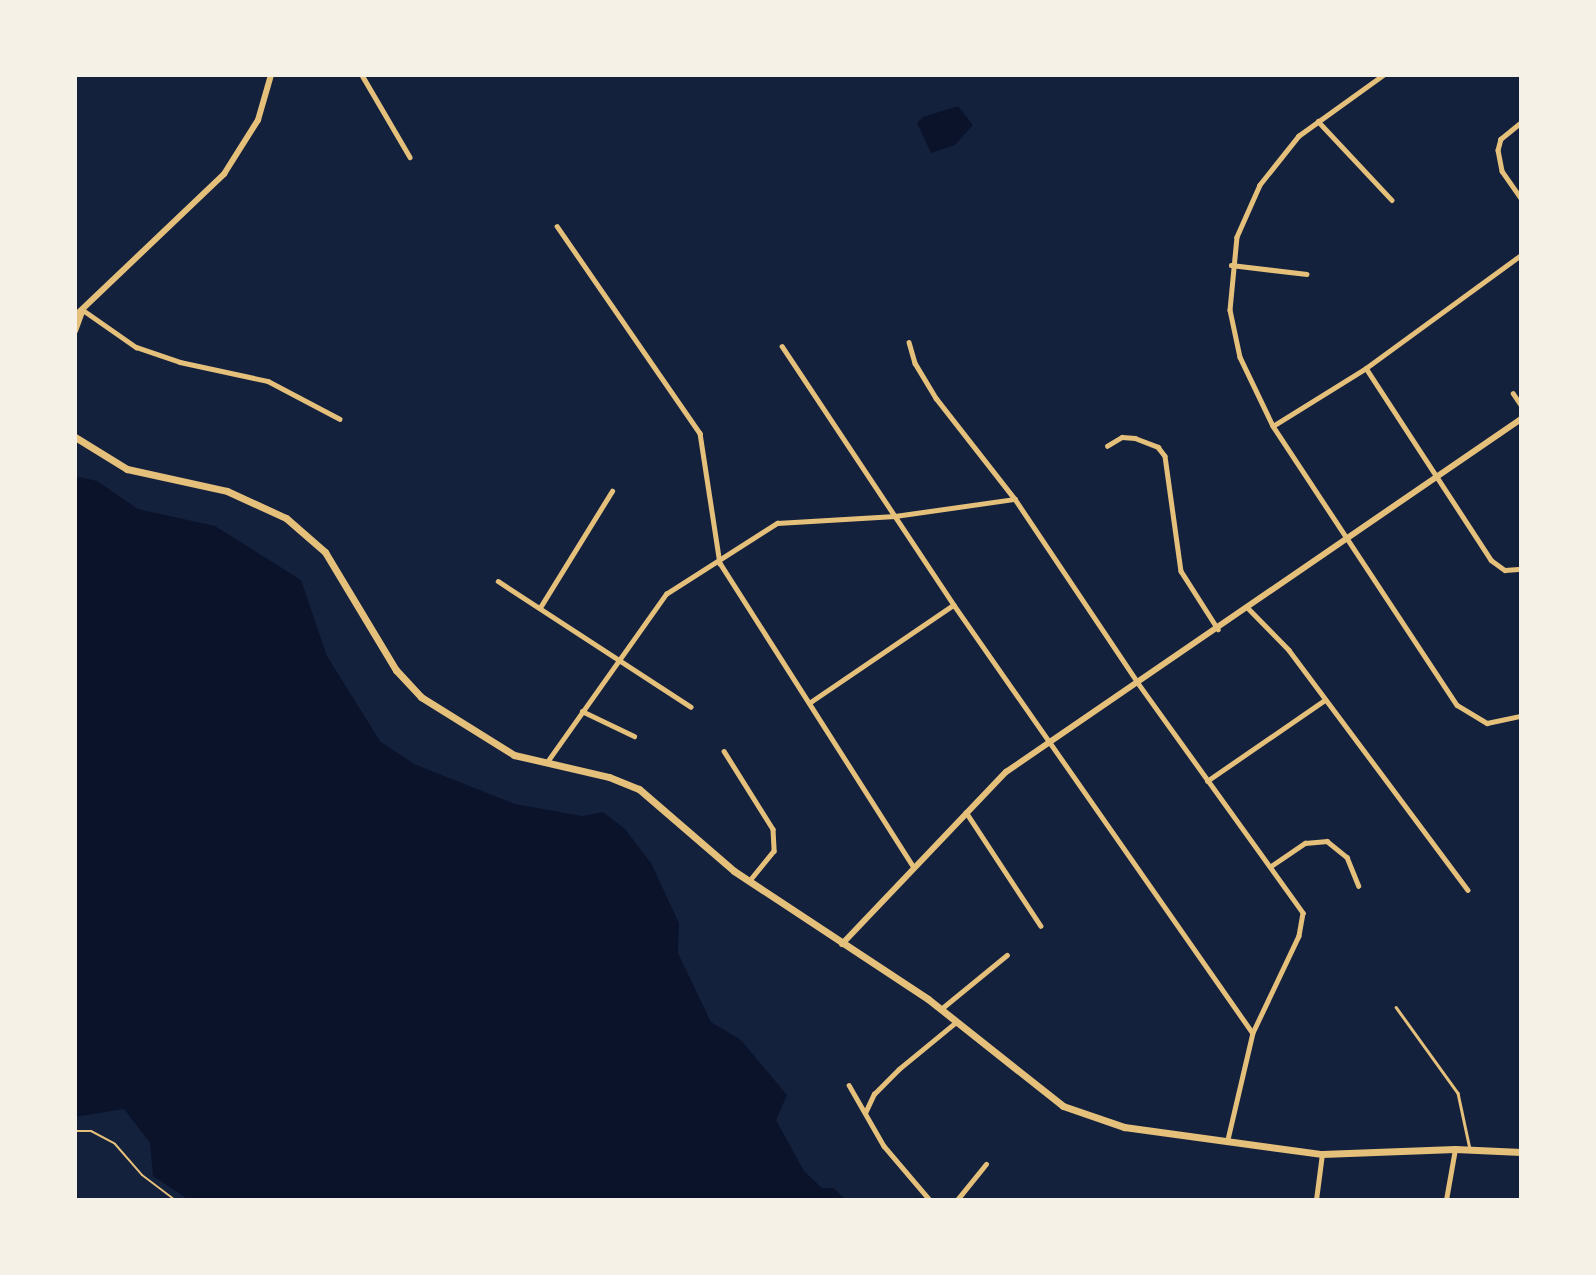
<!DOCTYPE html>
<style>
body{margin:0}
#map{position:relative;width:1596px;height:1275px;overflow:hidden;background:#14213d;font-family:"PT Sans",sans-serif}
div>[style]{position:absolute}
.water>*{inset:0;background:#0b132b}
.stream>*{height:2.5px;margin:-1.25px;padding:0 1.25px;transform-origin:1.25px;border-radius:1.25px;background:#0b132b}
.path>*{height:2px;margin:-1px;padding:0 1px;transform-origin:1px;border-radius:1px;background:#e5c07b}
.service>*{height:2.5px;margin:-1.25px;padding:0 1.25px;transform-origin:1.25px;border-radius:1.25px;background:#e5c07b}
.minor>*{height:4.5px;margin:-2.25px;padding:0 2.25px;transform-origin:2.25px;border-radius:2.25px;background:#e5c07b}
.tertiary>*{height:6px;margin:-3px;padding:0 3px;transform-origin:3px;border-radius:3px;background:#e5c07b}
.secondary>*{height:7px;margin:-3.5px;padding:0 3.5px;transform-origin:3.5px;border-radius:3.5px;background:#e5c07b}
span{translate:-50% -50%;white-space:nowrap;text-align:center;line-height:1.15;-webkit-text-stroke:6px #f6f1e7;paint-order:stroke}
.frame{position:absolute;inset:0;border:77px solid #f6f1e7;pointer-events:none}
</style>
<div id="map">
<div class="water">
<div style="clip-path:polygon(958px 106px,973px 125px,955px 145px,931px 153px,917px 123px,923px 117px)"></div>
<div style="clip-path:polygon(75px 476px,97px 481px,138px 509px,215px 526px,301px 580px,327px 656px,380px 741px,414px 764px,515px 804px,582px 816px,603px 812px,625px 829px,651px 863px,679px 923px,678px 953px,711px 1022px,741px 1040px,787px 1095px,776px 1120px,804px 1171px,822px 1188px,834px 1188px,846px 1200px,189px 1200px,153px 1176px,150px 1143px,124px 1109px,75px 1117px)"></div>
</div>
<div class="stream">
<div style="left:1059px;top:75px;width:39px"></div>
</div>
<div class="path">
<div style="left:75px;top:1131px;width:16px"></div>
<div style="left:91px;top:1131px;width:27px;rotate:28deg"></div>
<div style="left:115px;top:1144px;width:41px;rotate:48.9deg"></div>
<div style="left:142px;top:1175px;width:41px;rotate:37.1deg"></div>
</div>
<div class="service">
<div style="left:1396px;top:1007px;width:106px;rotate:54.2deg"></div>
<div style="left:1458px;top:1093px;width:57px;rotate:77.9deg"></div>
</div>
<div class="minor">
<div style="left:362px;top:75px;width:95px;rotate:59.7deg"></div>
<div style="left:1384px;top:75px;width:105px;rotate:144.3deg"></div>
<div style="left:1299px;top:136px;width:63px;rotate:128.5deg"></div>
<div style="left:1260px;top:185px;width:57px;rotate:113.9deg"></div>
<div style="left:1237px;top:237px;width:73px;rotate:95.5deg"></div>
<div style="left:1230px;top:310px;width:48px;rotate:78deg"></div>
<div style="left:1240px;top:357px;width:76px;rotate:64.4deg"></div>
<div style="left:1273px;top:426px;width:334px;rotate:56.6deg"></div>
<div style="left:1457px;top:705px;width:35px;rotate:31deg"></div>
<div style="left:1487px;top:723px;width:35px;rotate:-12deg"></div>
<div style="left:1318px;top:121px;width:108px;rotate:46.9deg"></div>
<div style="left:1521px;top:123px;width:26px;rotate:141deg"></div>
<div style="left:1501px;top:139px;width:11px;rotate:105deg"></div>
<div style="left:1498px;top:150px;width:21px;rotate:79deg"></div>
<div style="left:1502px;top:171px;width:33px;rotate:55deg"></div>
<div style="left:557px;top:226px;width:252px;rotate:55.4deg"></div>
<div style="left:700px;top:433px;width:132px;rotate:81.3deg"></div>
<div style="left:720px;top:563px;width:359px;rotate:57.5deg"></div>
<div style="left:1231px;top:265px;width:76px;rotate:6.8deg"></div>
<div style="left:83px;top:310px;width:65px;rotate:34.9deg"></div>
<div style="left:136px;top:347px;width:46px;rotate:18.8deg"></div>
<div style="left:180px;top:362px;width:90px;rotate:12.2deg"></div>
<div style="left:268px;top:381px;width:81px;rotate:27.8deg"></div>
<div style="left:909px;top:342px;width:22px;rotate:74deg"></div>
<div style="left:915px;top:363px;width:41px;rotate:59deg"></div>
<div style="left:936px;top:398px;width:128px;rotate:52deg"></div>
<div style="left:1015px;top:499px;width:221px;rotate:56.2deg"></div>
<div style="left:1138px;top:683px;width:283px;rotate:54.3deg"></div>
<div style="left:1303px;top:913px;width:23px;rotate:100deg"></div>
<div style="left:1299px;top:936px;width:107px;rotate:115.4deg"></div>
<div style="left:1253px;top:1033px;width:110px;rotate:103.2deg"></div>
<div style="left:782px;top:346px;width:311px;rotate:56.4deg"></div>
<div style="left:954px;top:605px;width:521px;rotate:55.09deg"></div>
<div style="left:1366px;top:368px;width:229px;rotate:56.9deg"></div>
<div style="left:1491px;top:560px;width:17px;rotate:36deg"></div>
<div style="left:1505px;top:570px;width:16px;rotate:-4deg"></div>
<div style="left:1513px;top:393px;width:14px;rotate:56deg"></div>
<div style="left:1273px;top:426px;width:110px;rotate:-31.9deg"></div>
<div style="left:1366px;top:368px;width:192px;rotate:-36.1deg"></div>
<div style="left:1107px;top:446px;width:17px;rotate:-31deg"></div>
<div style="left:1122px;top:437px;width:13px;rotate:4deg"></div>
<div style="left:1135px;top:438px;width:25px;rotate:21deg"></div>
<div style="left:1158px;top:447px;width:11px;rotate:52deg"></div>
<div style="left:1165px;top:456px;width:116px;rotate:82.1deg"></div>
<div style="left:1181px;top:571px;width:69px;rotate:57.5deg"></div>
<div style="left:498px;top:581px;width:230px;rotate:33.1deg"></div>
<div style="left:541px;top:606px;width:135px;rotate:-58.3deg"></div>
<div style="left:1249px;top:609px;width:57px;rotate:45.7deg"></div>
<div style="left:1289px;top:650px;width:299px;rotate:53.3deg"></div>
<div style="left:809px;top:703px;width:174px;rotate:-34.2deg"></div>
<div style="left:582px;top:711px;width:58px;rotate:25.7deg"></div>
<div style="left:724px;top:751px;width:92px;rotate:57.9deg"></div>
<div style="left:773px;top:829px;width:22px;rotate:87deg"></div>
<div style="left:774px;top:851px;width:38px;rotate:129deg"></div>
<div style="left:547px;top:762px;width:206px;rotate:-54.7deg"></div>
<div style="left:666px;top:594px;width:132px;rotate:-32.6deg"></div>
<div style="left:777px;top:523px;width:118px;rotate:-3.4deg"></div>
<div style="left:895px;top:516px;width:121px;rotate:-8.1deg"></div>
<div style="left:1207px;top:781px;width:143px;rotate:-34.5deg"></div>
<div style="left:966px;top:812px;width:136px;rotate:56.7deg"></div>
<div style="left:1271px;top:866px;width:41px;rotate:-34.1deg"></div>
<div style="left:1305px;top:843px;width:22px;rotate:-5deg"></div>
<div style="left:1327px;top:841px;width:26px;rotate:39deg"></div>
<div style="left:1347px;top:857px;width:31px;rotate:68deg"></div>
<div style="left:941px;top:1009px;width:85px;rotate:-39.3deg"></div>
<div style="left:849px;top:1085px;width:70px;rotate:60.2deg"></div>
<div style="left:884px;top:1146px;width:71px;rotate:49.6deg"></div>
<div style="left:865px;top:1113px;width:21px;rotate:-65deg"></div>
<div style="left:874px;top:1094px;width:35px;rotate:-45deg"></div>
<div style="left:899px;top:1069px;width:74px;rotate:-39.5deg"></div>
<div style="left:957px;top:1200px;width:46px;rotate:-51.1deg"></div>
<div style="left:1316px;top:1200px;width:46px;rotate:-82.6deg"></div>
<div style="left:1446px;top:1200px;width:52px;rotate:-80deg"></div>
</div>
<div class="tertiary">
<div style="left:75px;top:316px;width:206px;rotate:-43.6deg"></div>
<div style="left:224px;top:174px;width:64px;rotate:-57.8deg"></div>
<div style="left:258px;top:120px;width:47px;rotate:-73.9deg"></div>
<div style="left:75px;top:331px;width:20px;rotate:-70deg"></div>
<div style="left:842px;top:944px;width:238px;rotate:-46.4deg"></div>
<div style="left:1006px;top:772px;width:624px;rotate:-34.43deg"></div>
</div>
<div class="secondary">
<div style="left:75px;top:437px;width:61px;rotate:31.6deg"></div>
<div style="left:127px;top:469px;width:102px;rotate:12.4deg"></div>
<div style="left:227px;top:491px;width:65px;rotate:24.6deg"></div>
<div style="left:286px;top:518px;width:52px;rotate:41.1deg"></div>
<div style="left:325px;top:552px;width:138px;rotate:59deg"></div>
<div style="left:396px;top:670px;width:37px;rotate:47deg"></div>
<div style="left:421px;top:697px;width:110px;rotate:31.9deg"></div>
<div style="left:514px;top:755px;width:98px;rotate:13deg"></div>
<div style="left:609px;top:777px;width:32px;rotate:22deg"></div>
<div style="left:639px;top:789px;width:125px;rotate:40.8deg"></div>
<div style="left:734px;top:871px;width:232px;rotate:33.4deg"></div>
<div style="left:928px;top:999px;width:172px;rotate:38.4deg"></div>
<div style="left:1063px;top:1106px;width:65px;rotate:19deg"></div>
<div style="left:1124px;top:1127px;width:200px;rotate:7.8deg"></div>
<div style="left:1322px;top:1154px;width:133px;rotate:-2.2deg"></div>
<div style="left:1455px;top:1149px;width:66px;rotate:2.6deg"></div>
</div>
<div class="frame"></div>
</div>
